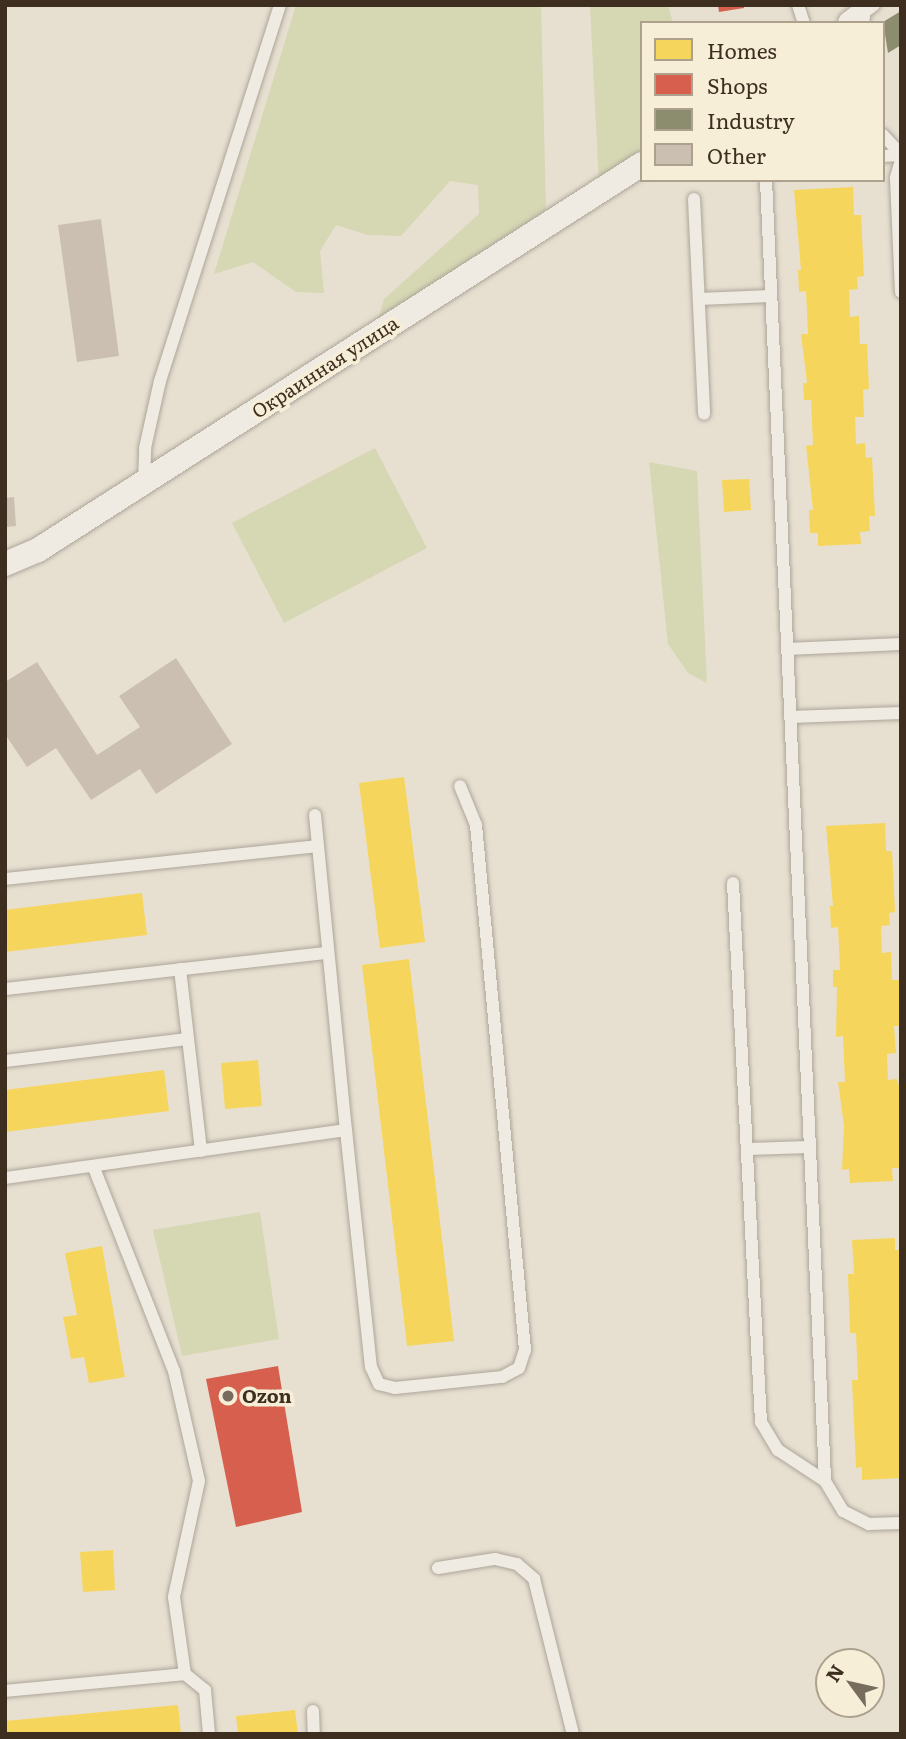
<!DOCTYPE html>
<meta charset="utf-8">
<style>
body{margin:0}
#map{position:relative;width:906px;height:1739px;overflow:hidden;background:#e7e0d1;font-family:Literata,serif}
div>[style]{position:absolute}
.green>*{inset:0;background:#d6d7b3}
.homes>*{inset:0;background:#f6d55c}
.shops>*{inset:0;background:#d6604d}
.industry>*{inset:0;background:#8c8c6e}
.building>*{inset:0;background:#cbbfb2}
.roads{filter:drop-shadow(0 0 2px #ada599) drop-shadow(0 0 2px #ada599)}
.service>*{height:12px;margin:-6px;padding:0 6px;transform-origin:6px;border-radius:6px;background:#efebe3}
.minor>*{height:24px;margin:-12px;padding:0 12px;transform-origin:12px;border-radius:12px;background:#efebe3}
.dots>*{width:19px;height:19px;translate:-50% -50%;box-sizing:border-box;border:4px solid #f7eed8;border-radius:50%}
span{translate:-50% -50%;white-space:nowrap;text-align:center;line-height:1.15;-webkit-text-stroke:7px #f7eed8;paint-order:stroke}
.street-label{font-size:19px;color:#3d2e20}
.poi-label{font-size:19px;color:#3d2e20;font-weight:700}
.left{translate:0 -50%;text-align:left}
.frame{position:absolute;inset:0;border:7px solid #3d2e20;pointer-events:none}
.legend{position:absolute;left:640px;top:21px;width:245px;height:161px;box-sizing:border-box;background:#f7eed8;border:2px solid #ada18e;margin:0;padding:9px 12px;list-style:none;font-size:21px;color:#3d2e20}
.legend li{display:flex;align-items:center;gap:14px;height:35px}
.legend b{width:35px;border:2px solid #ada18e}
.north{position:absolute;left:815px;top:1648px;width:70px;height:70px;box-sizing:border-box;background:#f7eed8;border:2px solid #ada18e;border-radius:50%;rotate:303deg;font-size:19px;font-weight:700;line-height:28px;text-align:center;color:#3d2e20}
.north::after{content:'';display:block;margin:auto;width:24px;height:32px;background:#786c5e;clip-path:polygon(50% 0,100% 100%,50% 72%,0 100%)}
</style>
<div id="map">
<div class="green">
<div style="clip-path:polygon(296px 5px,541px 5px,546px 210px,377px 323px,384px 299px,479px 214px,478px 185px,450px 181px,401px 236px,368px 235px,336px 225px,320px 251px,324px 293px,296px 292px,253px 262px,214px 274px)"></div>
<div style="clip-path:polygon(590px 5px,668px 5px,673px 23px,642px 23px,642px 151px,599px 185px)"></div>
<div style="clip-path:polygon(375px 448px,427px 548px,284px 623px,232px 523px)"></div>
<div style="clip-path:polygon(649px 462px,697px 471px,707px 683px,688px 673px,668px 644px)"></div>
<div style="clip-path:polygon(260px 1212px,279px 1339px,182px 1356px,153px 1230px)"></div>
</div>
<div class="homes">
<div style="clip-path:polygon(853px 187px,854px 215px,861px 215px,864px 276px,857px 277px,858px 289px,849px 290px,850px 317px,859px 316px,860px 344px,867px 344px,869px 389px,863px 390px,864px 417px,855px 417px,856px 444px,865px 443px,866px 458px,872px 457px,875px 516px,869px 516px,870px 531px,860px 532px,861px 544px,818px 546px,818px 533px,810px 533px,809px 510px,813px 510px,806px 446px,813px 445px,811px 400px,804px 400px,803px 383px,807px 383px,801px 334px,808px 334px,806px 291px,799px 292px,798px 270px,801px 270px,794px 190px)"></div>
<div style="clip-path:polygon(749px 479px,751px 510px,724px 512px,722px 480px)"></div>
<div style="clip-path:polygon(404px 777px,425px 942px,380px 948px,359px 783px)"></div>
<div style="clip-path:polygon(885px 823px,886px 851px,892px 851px,895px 912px,889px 913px,890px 925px,881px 926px,882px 953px,891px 952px,892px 980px,899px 980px,901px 1026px,894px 1026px,896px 1053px,887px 1054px,888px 1080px,897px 1079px,901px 1094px,901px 1168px,892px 1168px,893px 1181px,850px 1183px,849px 1169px,842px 1170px,844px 1125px,838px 1082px,845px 1082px,843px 1036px,836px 1037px,837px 987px,833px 987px,833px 970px,840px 970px,838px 927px,831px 928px,830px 906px,833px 906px,826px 826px)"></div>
<div style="clip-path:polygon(142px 893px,147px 935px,5px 952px,5px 910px)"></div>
<div style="clip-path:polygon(409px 959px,454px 1341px,407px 1346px,362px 965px)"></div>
<div style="clip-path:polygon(258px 1060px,262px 1106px,225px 1109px,221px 1063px)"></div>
<div style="clip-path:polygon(164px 1070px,169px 1111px,5px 1132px,5px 1090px)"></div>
<div style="clip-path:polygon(895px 1238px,895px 1250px,901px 1250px,901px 1478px,862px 1480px,862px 1467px,856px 1468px,852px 1380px,858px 1380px,856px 1333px,850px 1333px,848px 1274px,854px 1274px,852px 1240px)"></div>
<div style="clip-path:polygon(102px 1246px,125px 1377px,89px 1383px,84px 1357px,71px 1359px,63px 1317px,77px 1315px,65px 1253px)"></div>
<div style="clip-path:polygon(113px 1550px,115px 1590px,83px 1592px,80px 1552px)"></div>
<div style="clip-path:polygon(178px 1705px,181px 1734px,5px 1734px,5px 1721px)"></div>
<div style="clip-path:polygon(295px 1710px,298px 1734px,238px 1734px,236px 1716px)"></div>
</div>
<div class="shops">
<div style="clip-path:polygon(718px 5px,744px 5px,744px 8px,719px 12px)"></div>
<div style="clip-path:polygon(278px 1366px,302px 1512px,236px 1527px,206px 1379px)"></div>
</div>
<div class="industry">
<div style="clip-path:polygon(901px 11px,901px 45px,888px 53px,883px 22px)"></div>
</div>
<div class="building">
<div style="clip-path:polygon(101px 219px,119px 356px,77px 362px,58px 225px)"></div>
<div style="clip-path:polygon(14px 497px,16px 526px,5px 527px,5px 498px)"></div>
<div style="clip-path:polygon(176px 658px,232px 744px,156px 794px,140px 769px,91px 800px,56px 748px,27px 767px,5px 734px,5px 682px,37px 662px,97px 755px,140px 727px,119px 696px)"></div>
</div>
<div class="roads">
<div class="service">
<div style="left:798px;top:5px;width:19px;rotate:72deg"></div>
<div style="left:858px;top:17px;width:20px;rotate:-37deg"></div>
<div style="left:883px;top:135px;width:26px;rotate:47deg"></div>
<div style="left:883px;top:156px;width:18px;rotate:-3deg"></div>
<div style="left:901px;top:160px;width:19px;rotate:106deg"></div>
<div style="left:896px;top:178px;width:114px;rotate:87.5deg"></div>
<div style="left:766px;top:180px;width:1302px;rotate:87.4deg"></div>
<div style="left:825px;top:1481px;width:35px;rotate:59deg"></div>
<div style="left:843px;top:1511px;width:29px;rotate:27deg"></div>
<div style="left:869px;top:1524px;width:32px;rotate:-2deg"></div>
<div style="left:694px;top:199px;width:215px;rotate:87.3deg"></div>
<div style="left:699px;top:299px;width:72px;rotate:-2.4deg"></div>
<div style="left:144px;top:483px;width:35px;rotate:-88deg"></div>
<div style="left:145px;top:448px;width:69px;rotate:-77.4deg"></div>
<div style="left:160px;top:381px;width:395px;rotate:-72.3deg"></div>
<div style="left:787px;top:649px;width:114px;rotate:-2.5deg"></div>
<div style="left:790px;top:717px;width:111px;rotate:-2.1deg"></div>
<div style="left:315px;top:815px;width:317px;rotate:84.4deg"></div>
<div style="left:5px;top:879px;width:314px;rotate:-6deg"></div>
<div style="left:733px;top:883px;width:540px;rotate:87.03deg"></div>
<div style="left:761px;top:1422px;width:33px;rotate:59deg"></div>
<div style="left:778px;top:1450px;width:56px;rotate:33.4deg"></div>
<div style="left:180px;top:969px;width:183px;rotate:83.4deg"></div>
<div style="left:5px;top:989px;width:323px;rotate:-6.4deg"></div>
<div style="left:5px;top:1061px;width:184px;rotate:-6.9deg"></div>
<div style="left:747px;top:1149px;width:63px;rotate:-1.8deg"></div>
<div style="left:94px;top:1168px;width:218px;rotate:68.5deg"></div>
<div style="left:174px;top:1371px;width:113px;rotate:77.2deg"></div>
<div style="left:199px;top:1481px;width:119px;rotate:102.2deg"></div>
<div style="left:174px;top:1597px;width:78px;rotate:81.9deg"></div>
<div style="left:185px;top:1674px;width:26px;rotate:39deg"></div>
<div style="left:205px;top:1690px;width:44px;rotate:84.8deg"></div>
<div style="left:5px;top:1178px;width:344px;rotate:-8deg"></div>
<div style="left:346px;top:1130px;width:238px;rotate:84deg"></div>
<div style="left:371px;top:1367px;width:19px;rotate:65deg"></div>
<div style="left:379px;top:1384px;width:16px;rotate:14deg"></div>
<div style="left:395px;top:1388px;width:108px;rotate:-5.9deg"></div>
<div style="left:502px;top:1377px;width:19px;rotate:-28deg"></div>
<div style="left:519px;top:1368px;width:19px;rotate:-72deg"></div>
<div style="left:525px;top:1350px;width:527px;rotate:-95.33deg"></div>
<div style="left:476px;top:825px;width:42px;rotate:-112.3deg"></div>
<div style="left:438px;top:1568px;width:58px;rotate:-9deg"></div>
<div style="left:495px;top:1559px;width:23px;rotate:13deg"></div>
<div style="left:517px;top:1564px;width:23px;rotate:41deg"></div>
<div style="left:534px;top:1579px;width:160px;rotate:75.9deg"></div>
<div style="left:5px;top:1691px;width:181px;rotate:-5.4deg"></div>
<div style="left:313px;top:1711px;width:23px;rotate:88deg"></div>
</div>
<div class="minor">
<div style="left:850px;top:23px;width:10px;rotate:-37deg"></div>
<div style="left:5px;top:564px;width:36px;rotate:-23deg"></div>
<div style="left:38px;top:550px;width:717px;rotate:-32.58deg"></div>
</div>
</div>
<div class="dots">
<div style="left:228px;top:1396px;background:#786c5e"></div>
</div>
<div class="street-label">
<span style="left:325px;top:367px;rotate:-33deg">Окраинная улица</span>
</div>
<div class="poi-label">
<span class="left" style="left:242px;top:1396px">Ozon</span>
</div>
<div class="frame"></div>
<ul class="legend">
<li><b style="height:19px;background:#f6d55c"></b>Homes</li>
<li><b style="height:19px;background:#d6604d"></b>Shops</li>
<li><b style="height:19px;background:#8c8c6e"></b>Industry</li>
<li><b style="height:19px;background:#cbbfb2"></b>Other</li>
</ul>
<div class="north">N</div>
</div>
